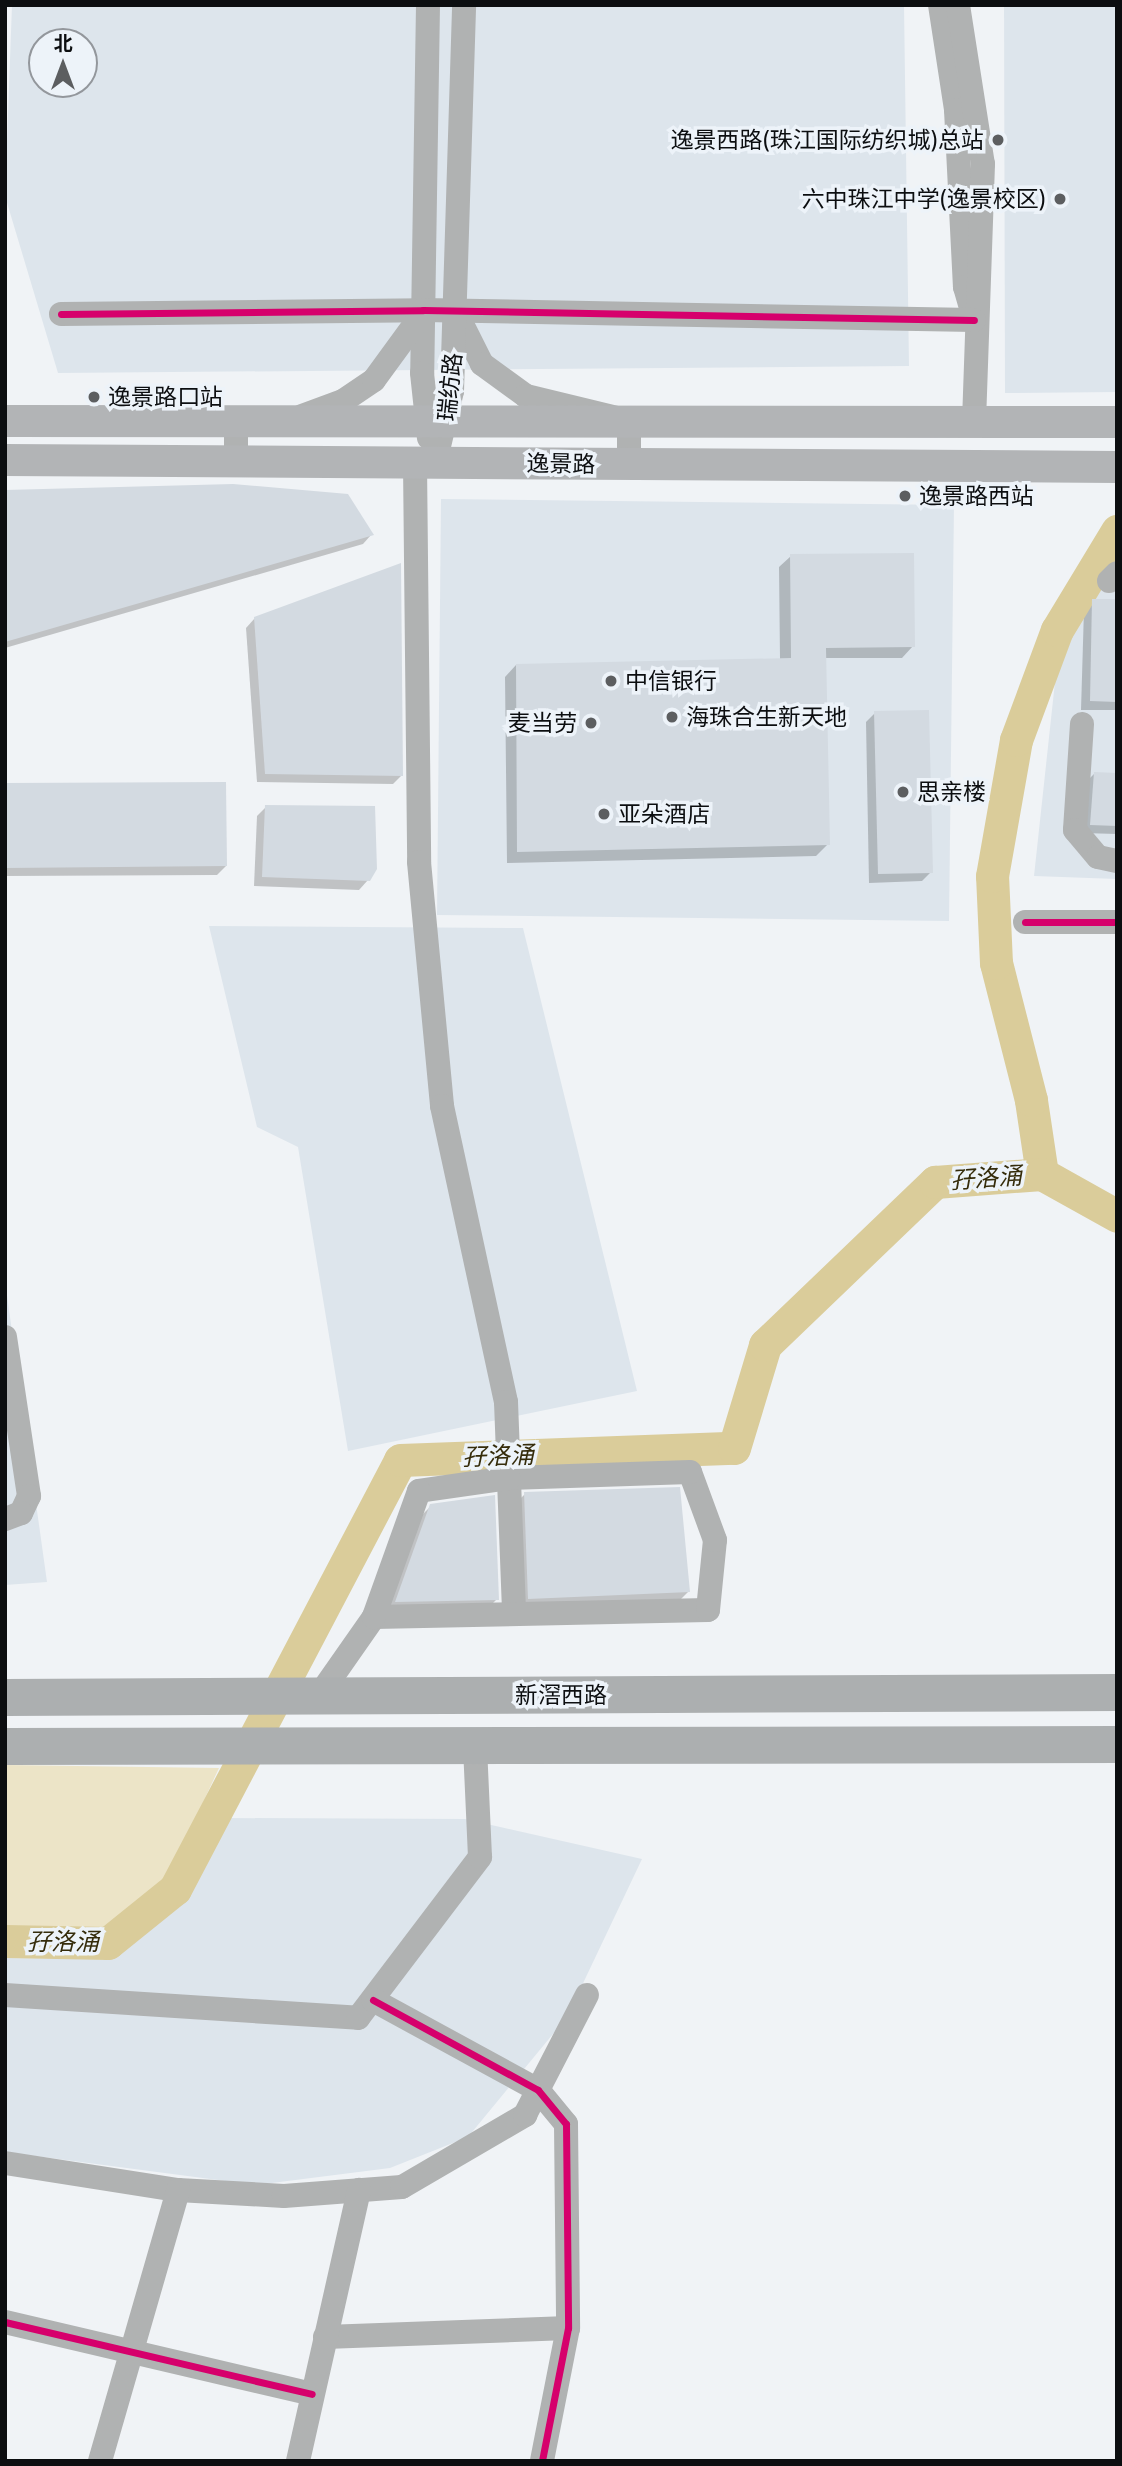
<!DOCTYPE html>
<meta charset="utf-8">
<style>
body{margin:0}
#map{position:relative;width:1122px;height:2466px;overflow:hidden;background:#f0f3f6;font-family:Cabin,"Noto Sans SC",sans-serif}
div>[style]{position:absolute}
.built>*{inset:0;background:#dde5ec}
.green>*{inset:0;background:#ece4c7}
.shadow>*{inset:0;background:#0003}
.river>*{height:33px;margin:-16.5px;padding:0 16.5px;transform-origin:16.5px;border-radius:16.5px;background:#dacc9a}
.building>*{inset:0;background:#d3dae1}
.minor>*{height:24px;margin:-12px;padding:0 12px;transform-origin:12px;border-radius:12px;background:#b0b2b2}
.major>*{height:32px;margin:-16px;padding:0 16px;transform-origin:16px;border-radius:16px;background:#b2b4b6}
.highway>*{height:37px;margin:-18.5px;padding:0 18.5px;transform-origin:18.5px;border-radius:18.5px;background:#acafb0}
.cycleway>*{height:7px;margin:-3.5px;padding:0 3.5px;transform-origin:3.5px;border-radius:3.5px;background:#d6006c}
.dots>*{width:19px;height:19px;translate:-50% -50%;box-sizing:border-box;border:4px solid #edf3f9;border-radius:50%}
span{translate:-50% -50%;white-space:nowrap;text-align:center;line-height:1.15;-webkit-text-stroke:7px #edf3f9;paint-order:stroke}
.poi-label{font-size:23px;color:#0c0e10}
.right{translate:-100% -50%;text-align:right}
.left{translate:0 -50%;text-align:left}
.street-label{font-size:23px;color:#0c0e10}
.water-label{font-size:24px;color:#352c0b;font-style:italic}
.frame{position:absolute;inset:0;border:7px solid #0c0e10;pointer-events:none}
.north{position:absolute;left:28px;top:28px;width:70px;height:70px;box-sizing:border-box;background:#edf3f9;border:2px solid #93979c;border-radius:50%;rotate:0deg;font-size:19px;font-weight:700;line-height:28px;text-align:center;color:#0c0e10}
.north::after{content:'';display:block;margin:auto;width:24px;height:32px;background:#5c5e60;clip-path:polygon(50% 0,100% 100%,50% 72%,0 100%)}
</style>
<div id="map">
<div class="built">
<div style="clip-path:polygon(evenodd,12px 5px,904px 5px,909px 366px,58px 373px,5px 196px,12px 5px,42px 42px,84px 42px,84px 84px,42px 84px,42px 42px)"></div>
<div style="clip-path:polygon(1004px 5px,1117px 5px,1117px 392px,1005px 393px)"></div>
<div style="clip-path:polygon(441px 499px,954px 505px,949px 921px,437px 915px)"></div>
<div style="clip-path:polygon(1117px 560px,1117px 879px,1034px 876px,1055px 682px,1086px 600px)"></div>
<div style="clip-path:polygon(209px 926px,523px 928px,637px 1391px,348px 1451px,298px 1147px,257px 1127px)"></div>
<div style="clip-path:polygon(5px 1281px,47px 1582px,5px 1585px)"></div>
<div style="clip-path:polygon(225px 1818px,465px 1819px,642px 1859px,567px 2017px,468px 2137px,390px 2168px,256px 2185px,5px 2152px,5px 1958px,81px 1959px,173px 1904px)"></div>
</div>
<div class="green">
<div style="clip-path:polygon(5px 1765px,219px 1768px,165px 1884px,98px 1932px,5px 1930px)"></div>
</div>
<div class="shadow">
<div style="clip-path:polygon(5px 491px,371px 535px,363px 544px,5px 648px)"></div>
<div style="clip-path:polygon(791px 556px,913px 646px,902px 658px,825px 658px,828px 844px,816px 856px,507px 863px,505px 677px,516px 665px,780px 660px,779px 567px)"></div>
<div style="clip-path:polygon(1093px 600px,1117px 601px,1117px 710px,1081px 710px,1084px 609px)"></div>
<div style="clip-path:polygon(255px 618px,402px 775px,393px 784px,257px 782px,246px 628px)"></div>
<div style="clip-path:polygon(875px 713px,931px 872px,922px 881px,869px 883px,866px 722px)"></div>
<div style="clip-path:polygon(1094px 774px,1117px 774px,1117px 834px,1082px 833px,1085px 783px)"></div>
<div style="clip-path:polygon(5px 786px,226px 866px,217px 875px,5px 876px)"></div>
<div style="clip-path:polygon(266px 807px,368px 880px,359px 890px,254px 886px,257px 816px)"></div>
<div style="clip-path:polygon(525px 1494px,688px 1592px,679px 1601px,520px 1607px,516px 1503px)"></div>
<div style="clip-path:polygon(431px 1506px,497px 1599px,488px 1608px,388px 1610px,422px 1515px)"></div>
</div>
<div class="river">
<div style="left:1042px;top:1174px;width:75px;rotate:-98.5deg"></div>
<div style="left:1031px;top:1100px;width:141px;rotate:-104.3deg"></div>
<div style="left:996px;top:963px;width:87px;rotate:-92.6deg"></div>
<div style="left:992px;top:876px;width:138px;rotate:-80deg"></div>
<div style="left:1016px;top:740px;width:117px;rotate:-69.6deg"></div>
<div style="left:1057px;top:630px;width:116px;rotate:-58.8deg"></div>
<div style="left:5px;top:1941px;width:103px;rotate:1.1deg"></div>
<div style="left:108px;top:1943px;width:86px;rotate:-38.9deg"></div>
<div style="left:175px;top:1889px;width:484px;rotate:-62.3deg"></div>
<div style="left:400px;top:1460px;width:334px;rotate:-2.1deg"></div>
<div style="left:734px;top:1448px;width:108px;rotate:-73.2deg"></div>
<div style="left:765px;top:1345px;width:236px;rotate:-43.8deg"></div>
<div style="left:935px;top:1182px;width:107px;rotate:-4.3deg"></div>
<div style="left:1042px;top:1174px;width:86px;rotate:29.2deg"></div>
</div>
<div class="building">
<div style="clip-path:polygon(233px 484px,348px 494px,374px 535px,5px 642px,5px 490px)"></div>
<div style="clip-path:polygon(914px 553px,915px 647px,826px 648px,830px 845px,517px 852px,516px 664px,791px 658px,790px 554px)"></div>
<div style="clip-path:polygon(401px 563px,403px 776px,265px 774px,254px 617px)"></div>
<div style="clip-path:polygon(1092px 599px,1117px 599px,1117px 702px,1090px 701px)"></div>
<div style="clip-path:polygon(929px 710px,933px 873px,878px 874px,874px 711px)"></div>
<div style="clip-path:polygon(1094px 772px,1117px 773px,1117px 826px,1090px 825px)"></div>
<div style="clip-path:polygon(226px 782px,227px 866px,6px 868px,5px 783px)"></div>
<div style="clip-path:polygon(265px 805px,375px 806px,377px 869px,370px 881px,262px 877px)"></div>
<div style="clip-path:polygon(680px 1487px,690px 1592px,528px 1599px,524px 1492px)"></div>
<div style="clip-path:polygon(495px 1495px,499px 1600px,395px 1602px,430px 1504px)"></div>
</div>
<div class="minor">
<div style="left:428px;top:5px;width:368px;rotate:90.9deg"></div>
<div style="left:422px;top:373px;width:65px;rotate:83.9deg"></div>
<div style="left:940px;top:5px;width:106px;rotate:81.3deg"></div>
<div style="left:956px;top:110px;width:177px;rotate:87.1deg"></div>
<div style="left:965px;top:287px;width:33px;rotate:74deg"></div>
<div style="left:958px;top:5px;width:161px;rotate:81.1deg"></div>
<div style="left:983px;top:164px;width:258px;rotate:92deg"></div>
<div style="left:61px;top:314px;width:362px;rotate:-0.6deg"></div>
<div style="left:423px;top:310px;width:551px;rotate:1.04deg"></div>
<div style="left:460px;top:320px;width:49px;rotate:63.4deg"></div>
<div style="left:482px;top:364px;width:54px;rotate:36deg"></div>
<div style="left:526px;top:396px;width:106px;rotate:13.6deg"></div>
<div style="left:629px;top:421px;width:44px;rotate:90deg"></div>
<div style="left:302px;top:416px;width:44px;rotate:-20.1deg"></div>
<div style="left:343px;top:401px;width:37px;rotate:-34deg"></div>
<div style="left:374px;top:380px;width:78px;rotate:-53.9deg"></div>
<div style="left:236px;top:420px;width:42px;rotate:90deg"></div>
<div style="left:415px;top:463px;width:399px;rotate:89.4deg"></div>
<div style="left:419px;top:862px;width:245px;rotate:84.6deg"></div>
<div style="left:442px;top:1106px;width:303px;rotate:77.8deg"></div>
<div style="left:506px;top:1402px;width:212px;rotate:87.8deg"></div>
<div style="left:435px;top:463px;width:74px;rotate:-76.7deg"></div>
<div style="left:452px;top:391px;width:386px;rotate:-88.2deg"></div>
<div style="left:1109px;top:581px;width:11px;rotate:-45deg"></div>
<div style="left:1082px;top:724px;width:106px;rotate:93.8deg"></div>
<div style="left:1075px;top:830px;width:35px;rotate:50deg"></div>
<div style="left:1098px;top:857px;width:19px;rotate:12deg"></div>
<div style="left:1025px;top:922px;width:92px"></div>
<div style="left:5px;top:1337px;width:161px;rotate:81.4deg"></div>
<div style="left:29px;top:1496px;width:19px;rotate:115deg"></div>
<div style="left:21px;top:1513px;width:17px;rotate:159deg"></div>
<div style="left:318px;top:1697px;width:98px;rotate:-55deg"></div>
<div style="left:374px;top:1617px;width:334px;rotate:-1.2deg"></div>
<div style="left:708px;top:1610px;width:70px;rotate:-84.3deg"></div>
<div style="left:715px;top:1540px;width:72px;rotate:-110.2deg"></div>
<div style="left:690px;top:1472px;width:181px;rotate:178.1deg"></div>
<div style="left:509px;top:1478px;width:91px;rotate:171.8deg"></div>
<div style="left:419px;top:1491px;width:134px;rotate:109.7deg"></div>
<div style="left:5px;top:1995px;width:354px;rotate:3.7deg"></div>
<div style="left:358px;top:2018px;width:202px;rotate:-52.8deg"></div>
<div style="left:480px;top:1857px;width:112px;rotate:-92.6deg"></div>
<div style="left:373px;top:2000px;width:188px;rotate:28.6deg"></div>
<div style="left:538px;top:2090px;width:44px;rotate:50.5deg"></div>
<div style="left:566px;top:2124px;width:204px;rotate:89.4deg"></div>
<div style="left:568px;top:2328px;width:136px;rotate:101.1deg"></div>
<div style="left:5px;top:2163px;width:175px;rotate:8.9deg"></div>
<div style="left:178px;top:2190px;width:106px;rotate:3.2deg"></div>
<div style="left:284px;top:2196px;width:118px;rotate:-4.4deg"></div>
<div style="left:402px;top:2187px;width:143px;rotate:-30.3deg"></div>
<div style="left:525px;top:2115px;width:135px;rotate:-62.7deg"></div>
<div style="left:5px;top:2322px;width:315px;rotate:13.2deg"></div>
<div style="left:325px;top:2337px;width:243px;rotate:-2.1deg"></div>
<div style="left:100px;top:2461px;width:282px;rotate:-73.9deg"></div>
<div style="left:298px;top:2461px;width:278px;rotate:-77.3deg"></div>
</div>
<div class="major">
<div style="left:5px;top:421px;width:1112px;rotate:0.05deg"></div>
<div style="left:5px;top:460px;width:1112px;rotate:0.36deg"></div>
</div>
<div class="highway">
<div style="left:5px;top:1697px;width:1112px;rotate:-0.26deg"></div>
<div style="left:5px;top:1746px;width:1112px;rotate:-0.1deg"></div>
</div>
<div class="cycleway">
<div style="left:61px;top:314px;width:362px;rotate:-0.6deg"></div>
<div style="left:423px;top:310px;width:551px;rotate:1.04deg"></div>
<div style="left:1025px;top:922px;width:92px"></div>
<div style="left:373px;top:2000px;width:188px;rotate:28.6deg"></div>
<div style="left:538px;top:2090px;width:44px;rotate:50.5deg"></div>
<div style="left:566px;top:2124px;width:204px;rotate:89.4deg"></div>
<div style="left:568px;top:2328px;width:136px;rotate:101.1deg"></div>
<div style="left:5px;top:2322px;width:315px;rotate:13.2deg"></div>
</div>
<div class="dots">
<div style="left:998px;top:140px;background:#5c5e60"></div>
<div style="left:1060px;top:199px;background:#5c5e60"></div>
<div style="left:94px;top:397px;background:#5c5e60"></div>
<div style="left:905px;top:496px;background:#5c5e60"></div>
<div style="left:611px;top:681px;background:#5c5e60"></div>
<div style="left:672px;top:717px;background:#5c5e60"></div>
<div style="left:591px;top:723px;background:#5c5e60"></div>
<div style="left:903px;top:792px;background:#5c5e60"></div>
<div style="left:604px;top:814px;background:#5c5e60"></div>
</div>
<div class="poi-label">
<span class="right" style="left:984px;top:140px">逸景西路(珠江国际纺织城)总站</span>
<span class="right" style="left:1046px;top:199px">六中珠江中学(逸景校区)</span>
<span class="left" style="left:108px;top:397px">逸景路口站</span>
<span class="left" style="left:919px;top:496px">逸景路西站</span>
<span class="left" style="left:625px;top:681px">中信银行</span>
<span class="left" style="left:686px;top:717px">海珠合生新天地</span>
<span class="right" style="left:577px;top:723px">麦当劳</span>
<span class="left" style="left:917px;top:792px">思亲楼</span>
<span class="left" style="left:618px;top:814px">亚朵酒店</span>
</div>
<div class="street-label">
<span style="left:450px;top:387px;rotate:-84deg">瑞纺路</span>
<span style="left:561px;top:464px;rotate:1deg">逸景路</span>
<span style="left:561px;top:1695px">新滘西路</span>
</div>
<div class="water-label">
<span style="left:986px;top:1178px;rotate:-4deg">孖洛涌</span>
<span style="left:498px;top:1456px;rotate:-2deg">孖洛涌</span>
<span style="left:63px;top:1942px">孖洛涌</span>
</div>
<div class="frame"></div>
<div class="north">北</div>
</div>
